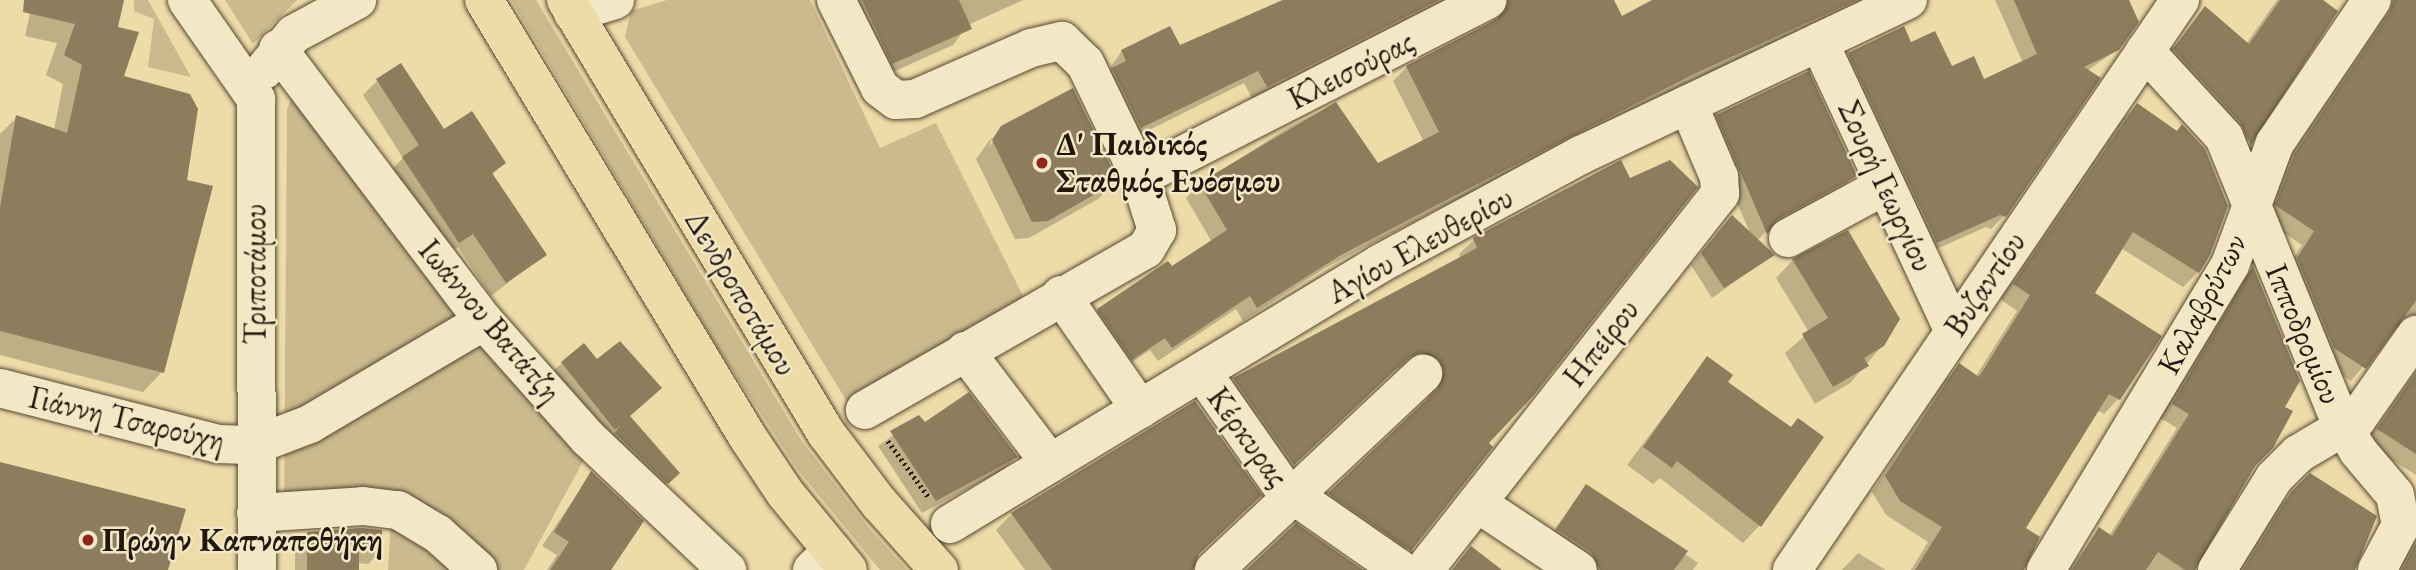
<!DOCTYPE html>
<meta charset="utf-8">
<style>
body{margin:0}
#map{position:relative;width:2416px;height:570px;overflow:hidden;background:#eddba8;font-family:"EB Garamond",serif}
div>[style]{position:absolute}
.green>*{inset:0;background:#caba8d}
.shadow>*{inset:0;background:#0003}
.building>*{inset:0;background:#8c7d5c}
.path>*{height:4.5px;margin-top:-2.25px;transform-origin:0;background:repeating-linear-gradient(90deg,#22170a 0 2px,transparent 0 5.5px)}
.roads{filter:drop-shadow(0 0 2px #554832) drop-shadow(0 0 2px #554832)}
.minor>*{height:38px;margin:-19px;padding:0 19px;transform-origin:19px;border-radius:19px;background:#f3e8c6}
.major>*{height:38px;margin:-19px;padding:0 19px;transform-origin:19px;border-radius:19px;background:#eddba8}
.dots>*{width:19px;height:19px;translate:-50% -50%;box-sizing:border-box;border:4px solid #f3e8c6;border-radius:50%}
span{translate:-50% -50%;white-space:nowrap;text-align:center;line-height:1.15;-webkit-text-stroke:5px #f3e8c6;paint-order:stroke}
.street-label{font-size:32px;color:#22170a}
.poi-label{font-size:32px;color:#22170a;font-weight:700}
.left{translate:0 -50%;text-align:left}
</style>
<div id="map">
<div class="green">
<div style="clip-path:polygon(134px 0,148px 0,191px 77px,148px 67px,154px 19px,134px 11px)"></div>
<div style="clip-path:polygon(225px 0,297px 0,253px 44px)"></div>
<div style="clip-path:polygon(511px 0,536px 0,801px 440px,867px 526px,907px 570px,880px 570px,798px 470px,719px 350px)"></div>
<div style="clip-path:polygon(667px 0,810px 0,880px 148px,936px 123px,1027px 304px,849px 405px,625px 37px,631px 11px)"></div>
<div style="clip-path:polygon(294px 91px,587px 454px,524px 570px,388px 570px,391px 517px,284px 512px,287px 110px)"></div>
</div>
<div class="shadow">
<div style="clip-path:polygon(33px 0,122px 0,116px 28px,122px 77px,185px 181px,162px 372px,143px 392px,0 355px,0 134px,17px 117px,54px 130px,63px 84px,46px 75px,57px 43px,25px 36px)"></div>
<div style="clip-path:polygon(838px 0,1023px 0,968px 25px,953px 45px,875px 80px)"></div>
<div style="clip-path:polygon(1282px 0,1450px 0,1253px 100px,1244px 83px,1127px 141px,1099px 83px,1122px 51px,1179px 47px)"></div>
<div style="clip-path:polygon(1488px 0,1611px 0,1621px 18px,1663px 0,1867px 0,1438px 209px,1325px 268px,1243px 321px,1236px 309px,1158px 361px,1150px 350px,1118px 372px,1084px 324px,1098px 310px,1212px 242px,1186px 198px,1200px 184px,1289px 127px,1335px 104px,1377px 165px,1424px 142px,1393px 81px,1407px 67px,1490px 25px,1496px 16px)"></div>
<div style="clip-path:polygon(1995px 0,2127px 0,2118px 49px,2087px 71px,2004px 216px,1991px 229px,1986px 227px,1923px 255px,1836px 67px,1849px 54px,1910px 45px,1984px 81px,2023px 63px)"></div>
<div style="clip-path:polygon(2277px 0,2320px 0,2336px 12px,2237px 156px,2161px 63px,2205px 8px,2246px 44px)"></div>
<div style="clip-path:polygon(2384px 0,2416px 0,2416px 334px,2405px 326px,2395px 328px,2351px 381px,2321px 361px,2285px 272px,2302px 245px,2263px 219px,2282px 168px,2377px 27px)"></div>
<div style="clip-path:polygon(377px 81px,444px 132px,504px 163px,491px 176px,545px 254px,491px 296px,458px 247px,443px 256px,388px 173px,403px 158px,363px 95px)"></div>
<div style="clip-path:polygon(2137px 105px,2227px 206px,2198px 272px,2183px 287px,2121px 248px,2092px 294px,2118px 399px,2104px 414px,2097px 410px,2024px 528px,2013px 570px,1911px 570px,1928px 542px,1886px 515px,1872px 492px,1945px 380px,1959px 366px,1976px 376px,2017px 311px,2000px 299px,2122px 120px)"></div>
<div style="clip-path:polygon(1717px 116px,1855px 175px,1843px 188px,1770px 227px,1757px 241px,1773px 255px,1712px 298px,1691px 265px,1732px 217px,1751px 235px,1705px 129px)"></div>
<div style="clip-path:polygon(1002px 127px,1116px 181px,1098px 199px,1029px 238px,1015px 239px,976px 159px,992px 137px,989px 148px)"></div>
<div style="clip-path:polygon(1620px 163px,1486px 443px,1396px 564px,1315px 508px,1425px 405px,1431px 385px,1424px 373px,1403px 366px,1391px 372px,1278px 478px,1220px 394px,1234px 380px,1461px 259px,1459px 254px,1474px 240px)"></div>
<div style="clip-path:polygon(1793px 260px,1883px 345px,1850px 383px,1815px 404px,1785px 353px,1809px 332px,1776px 278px)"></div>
<div style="clip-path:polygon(2252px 269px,2254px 465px,2196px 559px,2196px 570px,2068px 570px,2099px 530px,2109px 536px,2177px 428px,2160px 418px,2240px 281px)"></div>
<div style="clip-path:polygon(1707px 359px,1726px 383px,1790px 428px,1798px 420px,1760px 525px,1743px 543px,1660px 478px,1653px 484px,1627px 465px)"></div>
<div style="clip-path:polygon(597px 362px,667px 483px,656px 493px,605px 445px,614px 430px,603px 439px,551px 373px,562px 363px)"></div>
<div style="clip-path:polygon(2416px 370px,2416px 475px,2365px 443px)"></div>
<div style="clip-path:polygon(919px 417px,925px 424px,1016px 457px,1003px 470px,922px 513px,878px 446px)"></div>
<div style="clip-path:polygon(591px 474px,592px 570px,547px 570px,557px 555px,542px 546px)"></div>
<div style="clip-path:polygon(2310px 475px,2353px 570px,2239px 570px,2278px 507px)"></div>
<div style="clip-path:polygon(1586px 486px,1698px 563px,1693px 570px,1577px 570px,1543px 545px)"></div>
<div style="clip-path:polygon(1012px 514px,1197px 555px,1192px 570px,1025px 570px,996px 530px)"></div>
<div style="clip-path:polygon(308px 533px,381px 551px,368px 564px,358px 563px,358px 570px,295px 570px,295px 546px)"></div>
<div style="clip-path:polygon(2416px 540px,2416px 570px,2397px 570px,2408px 549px)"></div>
<div style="clip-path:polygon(1858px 553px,1886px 570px,1842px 570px)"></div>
</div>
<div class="building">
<div style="clip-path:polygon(24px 0,124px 0,118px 27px,139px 32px,124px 76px,190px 94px,198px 109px,187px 180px,213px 186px,164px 373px,0 331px,0 208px,16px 115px,67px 133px,82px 65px,64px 55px,75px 24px,23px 12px)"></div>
<div style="clip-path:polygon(862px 0,959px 0,972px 29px,892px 64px)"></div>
<div style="clip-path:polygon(1283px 0,1439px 0,1267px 87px,1258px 71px,1141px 128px,1112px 68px,1126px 61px,1121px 50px,1170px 26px,1180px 45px)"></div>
<div style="clip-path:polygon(1509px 0,1614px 0,1622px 16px,1652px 0,1857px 0,1696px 73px,1454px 196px,1341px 255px,1257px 308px,1250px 296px,1172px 348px,1165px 338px,1132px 360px,1097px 309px,1168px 261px,1172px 266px,1227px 230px,1199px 183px,1336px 102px,1378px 163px,1439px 132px,1406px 66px,1497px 19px)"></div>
<div style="clip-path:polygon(2014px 0,2129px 0,2139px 22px,2119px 50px,2084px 67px,2101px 78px,2006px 217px,2000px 215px,1937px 243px,1848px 53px,1904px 26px,1911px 42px,1935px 31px,1952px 66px,1974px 56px,1984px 79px,2037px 54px)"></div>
<div style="clip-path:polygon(2280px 0,2323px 0,2338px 11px,2251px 145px,2240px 122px,2173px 49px,2205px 6px,2249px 44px)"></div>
<div style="clip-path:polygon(2394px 0,2416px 0,2416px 301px,2366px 369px,2334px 348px,2297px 258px,2314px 231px,2275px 205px,2295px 153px,2390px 12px)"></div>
<div style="clip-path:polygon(401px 63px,444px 129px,472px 111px,506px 163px,492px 173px,547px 255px,506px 283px,473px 234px,459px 243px,402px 157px,419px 145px,376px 79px)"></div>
<div style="clip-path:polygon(1809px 71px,1857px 176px,1778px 219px,1767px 234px,1716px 115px)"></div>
<div style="clip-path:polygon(1073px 88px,1118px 181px,1048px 221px,1032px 222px,992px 140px,1001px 126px)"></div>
<div style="clip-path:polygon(2137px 103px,2177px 131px,2182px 124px,2205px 149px,2228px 206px,2210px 255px,2199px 273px,2133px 232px,2095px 293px,2162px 336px,2120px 400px,2109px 394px,2026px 528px,2040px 537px,2024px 570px,1915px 570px,1942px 527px,1900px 501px,1885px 476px,1959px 363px,1979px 377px,2030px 295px,2013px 284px)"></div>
<div style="clip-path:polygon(1621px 160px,1630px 178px,1670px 160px,1698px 187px,1534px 395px,1489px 443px,1493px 447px,1411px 551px,1328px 493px,1438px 389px,1444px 370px,1438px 359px,1419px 353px,1408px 358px,1294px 465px,1233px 378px,1477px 248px,1473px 238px)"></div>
<div style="clip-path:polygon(1732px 215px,1775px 255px,1724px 288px,1701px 253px)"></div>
<div style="clip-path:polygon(1848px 230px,1900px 319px,1884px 346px,1864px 358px,1869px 366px,1833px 387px,1802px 334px,1828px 318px,1792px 259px)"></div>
<div style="clip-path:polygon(2253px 266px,2300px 381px,2285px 407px,2293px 411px,2273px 448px,2255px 466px,2195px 570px,2185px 570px,2158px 552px,2146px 570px,2072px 570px,2099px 527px,2112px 536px,2189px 414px,2172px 404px)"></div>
<div style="clip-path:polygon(620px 341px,662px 388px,630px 416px,680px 473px,668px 484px,615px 433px,620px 425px,615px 430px,561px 362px,584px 343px,597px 359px)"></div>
<div style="clip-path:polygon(1707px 356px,1733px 375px,1728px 382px,1791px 427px,1798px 418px,1824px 437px,1761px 527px,1677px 461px,1672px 468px,1643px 447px)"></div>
<div style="clip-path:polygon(2416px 373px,2416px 454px,2377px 429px)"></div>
<div style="clip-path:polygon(969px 392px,1018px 457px,936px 501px,890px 431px,919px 415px,925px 422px)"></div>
<div style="clip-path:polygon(1195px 401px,1262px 495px,1199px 554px,1193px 570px,1052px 570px,1011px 513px)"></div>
<div style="clip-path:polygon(0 462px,186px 509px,168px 570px,0 570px)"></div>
<div style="clip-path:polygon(591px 471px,644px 521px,611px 570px,550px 570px,569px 542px,554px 532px)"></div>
<div style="clip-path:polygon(2310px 473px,2377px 516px,2355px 570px,2243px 570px,2291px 492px)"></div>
<div style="clip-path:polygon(1586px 484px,1688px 551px,1674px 570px,1600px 570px,1591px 552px,1556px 529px)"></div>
<div style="clip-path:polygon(1296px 523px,1363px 570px,1246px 570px)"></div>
<div style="clip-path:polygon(362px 528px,382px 530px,382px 552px,359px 550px,359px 570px,307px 570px,307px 532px)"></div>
<div style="clip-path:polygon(2416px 543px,2416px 570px,2402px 570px)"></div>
<div style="clip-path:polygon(1471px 546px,1502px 570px,1452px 570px)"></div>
</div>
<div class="path">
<div style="left:888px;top:441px;width:68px;rotate:54deg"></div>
</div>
<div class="roads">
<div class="minor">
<div style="left:187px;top:0;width:121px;rotate:55.1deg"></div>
<div style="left:256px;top:99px;width:471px;rotate:89.9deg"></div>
<div style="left:836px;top:0;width:98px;rotate:63.4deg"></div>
<div style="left:880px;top:88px;width:20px;rotate:37deg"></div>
<div style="left:896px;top:100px;width:19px;rotate:-3deg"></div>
<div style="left:915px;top:99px;width:127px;rotate:-23.7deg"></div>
<div style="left:1031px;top:48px;width:32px;rotate:-13deg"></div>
<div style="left:1062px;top:41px;width:32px;rotate:44deg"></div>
<div style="left:1085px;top:63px;width:127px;rotate:64.2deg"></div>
<div style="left:1140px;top:177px;width:56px;rotate:72.2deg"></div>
<div style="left:1157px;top:230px;width:22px;rotate:120deg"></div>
<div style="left:1146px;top:249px;width:324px;rotate:150.2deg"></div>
<div style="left:573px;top:13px;width:44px;rotate:-17.2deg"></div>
<div style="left:1819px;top:42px;width:318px;rotate:65deg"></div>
<div style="left:278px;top:49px;width:341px;rotate:52.9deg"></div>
<div style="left:484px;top:321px;width:157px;rotate:48.4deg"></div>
<div style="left:588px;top:438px;width:192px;rotate:43.5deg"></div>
<div style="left:2145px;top:51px;width:117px;rotate:47.4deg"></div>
<div style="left:2224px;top:137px;width:305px;rotate:67.8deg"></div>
<div style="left:2339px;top:419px;width:37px;rotate:59deg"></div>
<div style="left:2358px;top:451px;width:57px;rotate:49.9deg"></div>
<div style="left:2395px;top:495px;width:31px;rotate:79deg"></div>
<div style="left:2401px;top:525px;width:51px;rotate:118.1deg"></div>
<div style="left:264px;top:70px;width:47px;rotate:-50.2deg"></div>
<div style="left:294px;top:34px;width:72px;rotate:-28.4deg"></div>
<div style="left:1140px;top:177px;width:390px;rotate:-27deg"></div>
<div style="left:1788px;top:238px;width:111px;rotate:-28.4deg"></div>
<div style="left:1061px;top:295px;width:139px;rotate:55.3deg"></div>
<div style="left:965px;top:351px;width:141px;rotate:52.8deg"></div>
<div style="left:1202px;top:372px;width:141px;rotate:55.1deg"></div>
<div style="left:1283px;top:488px;width:144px;rotate:34.8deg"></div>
<div style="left:0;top:388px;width:225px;rotate:14.4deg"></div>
<div style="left:218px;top:444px;width:37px;rotate:2deg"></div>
<div style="left:255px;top:445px;width:59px;rotate:-20.9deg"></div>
<div style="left:310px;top:424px;width:202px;rotate:-30.6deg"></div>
<div style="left:1477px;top:503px;width:121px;rotate:33.6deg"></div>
<div style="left:256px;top:513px;width:107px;rotate:-3.7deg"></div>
<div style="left:363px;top:506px;width:35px;rotate:7deg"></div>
<div style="left:398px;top:510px;width:47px;rotate:31deg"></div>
<div style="left:438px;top:534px;width:54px;rotate:42deg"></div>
<div style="left:950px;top:524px;width:504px;rotate:-31.2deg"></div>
<div style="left:1381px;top:263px;width:227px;rotate:-28.4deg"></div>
<div style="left:1581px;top:155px;width:362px;rotate:-25.4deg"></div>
<div style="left:812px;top:570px;width:28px;rotate:-44deg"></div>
<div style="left:1214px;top:570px;width:287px;rotate:-43.2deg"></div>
<div style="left:1424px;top:570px;width:479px;rotate:-51.8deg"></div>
<div style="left:1720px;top:194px;width:17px;rotate:-93deg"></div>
<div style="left:1719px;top:177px;width:79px;rotate:-113deg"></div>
<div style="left:1792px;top:570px;width:690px;rotate:-55.76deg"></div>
<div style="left:2046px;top:570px;width:356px;rotate:-58.9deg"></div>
<div style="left:2230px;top:265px;width:130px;rotate:-69.8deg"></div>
<div style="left:2275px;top:143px;width:173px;rotate:-55.9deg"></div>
<div style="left:2217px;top:570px;width:108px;rotate:-58.2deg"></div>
<div style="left:2274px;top:478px;width:34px;rotate:-45deg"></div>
<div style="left:2298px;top:454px;width:69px;rotate:-30.7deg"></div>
<div style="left:2357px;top:419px;width:103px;rotate:-54.9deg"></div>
</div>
<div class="major">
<div style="left:484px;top:0;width:509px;rotate:58.9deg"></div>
<div style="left:747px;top:436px;width:69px;rotate:56.3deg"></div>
<div style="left:785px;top:493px;width:99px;rotate:50.7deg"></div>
<div style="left:566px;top:0;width:505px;rotate:59.02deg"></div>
<div style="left:826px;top:433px;width:88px;rotate:52.9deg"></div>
<div style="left:879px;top:503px;width:90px;rotate:48.2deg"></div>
</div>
</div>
<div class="dots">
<div style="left:1042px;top:163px;background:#8f2418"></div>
<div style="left:88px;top:540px;background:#8f2418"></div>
</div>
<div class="street-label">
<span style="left:1351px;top:70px;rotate:-27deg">Κλεισούρας</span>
<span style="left:1886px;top:186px;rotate:65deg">Σουρή Γεωργίου</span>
<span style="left:1420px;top:245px;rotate:-29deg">Αγίου Ελευθερίου</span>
<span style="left:255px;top:274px;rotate:-90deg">Τριποτάμου</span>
<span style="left:1985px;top:284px;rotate:-56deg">Βυζαντίου</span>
<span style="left:741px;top:293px;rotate:59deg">Δενδροποτάμου</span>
<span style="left:2202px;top:304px;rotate:-62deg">Καλαβρύτων</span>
<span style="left:490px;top:321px;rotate:50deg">Ιωάννου Βατάτζη</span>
<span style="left:2304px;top:334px;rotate:67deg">Ιπποδρομίου</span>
<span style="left:1601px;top:343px;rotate:-52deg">Ηπείρου</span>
<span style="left:127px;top:419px;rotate:13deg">Γιάννη Τσαρούχη</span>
<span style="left:1248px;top:437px;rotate:54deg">Κέρκυρας</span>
</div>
<div class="poi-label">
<span class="left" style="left:1056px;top:163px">Δ' Παιδικός<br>Σταθμός Ευόσμου</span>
<span class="left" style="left:102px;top:540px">Πρώην Καπναποθήκη</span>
</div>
</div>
